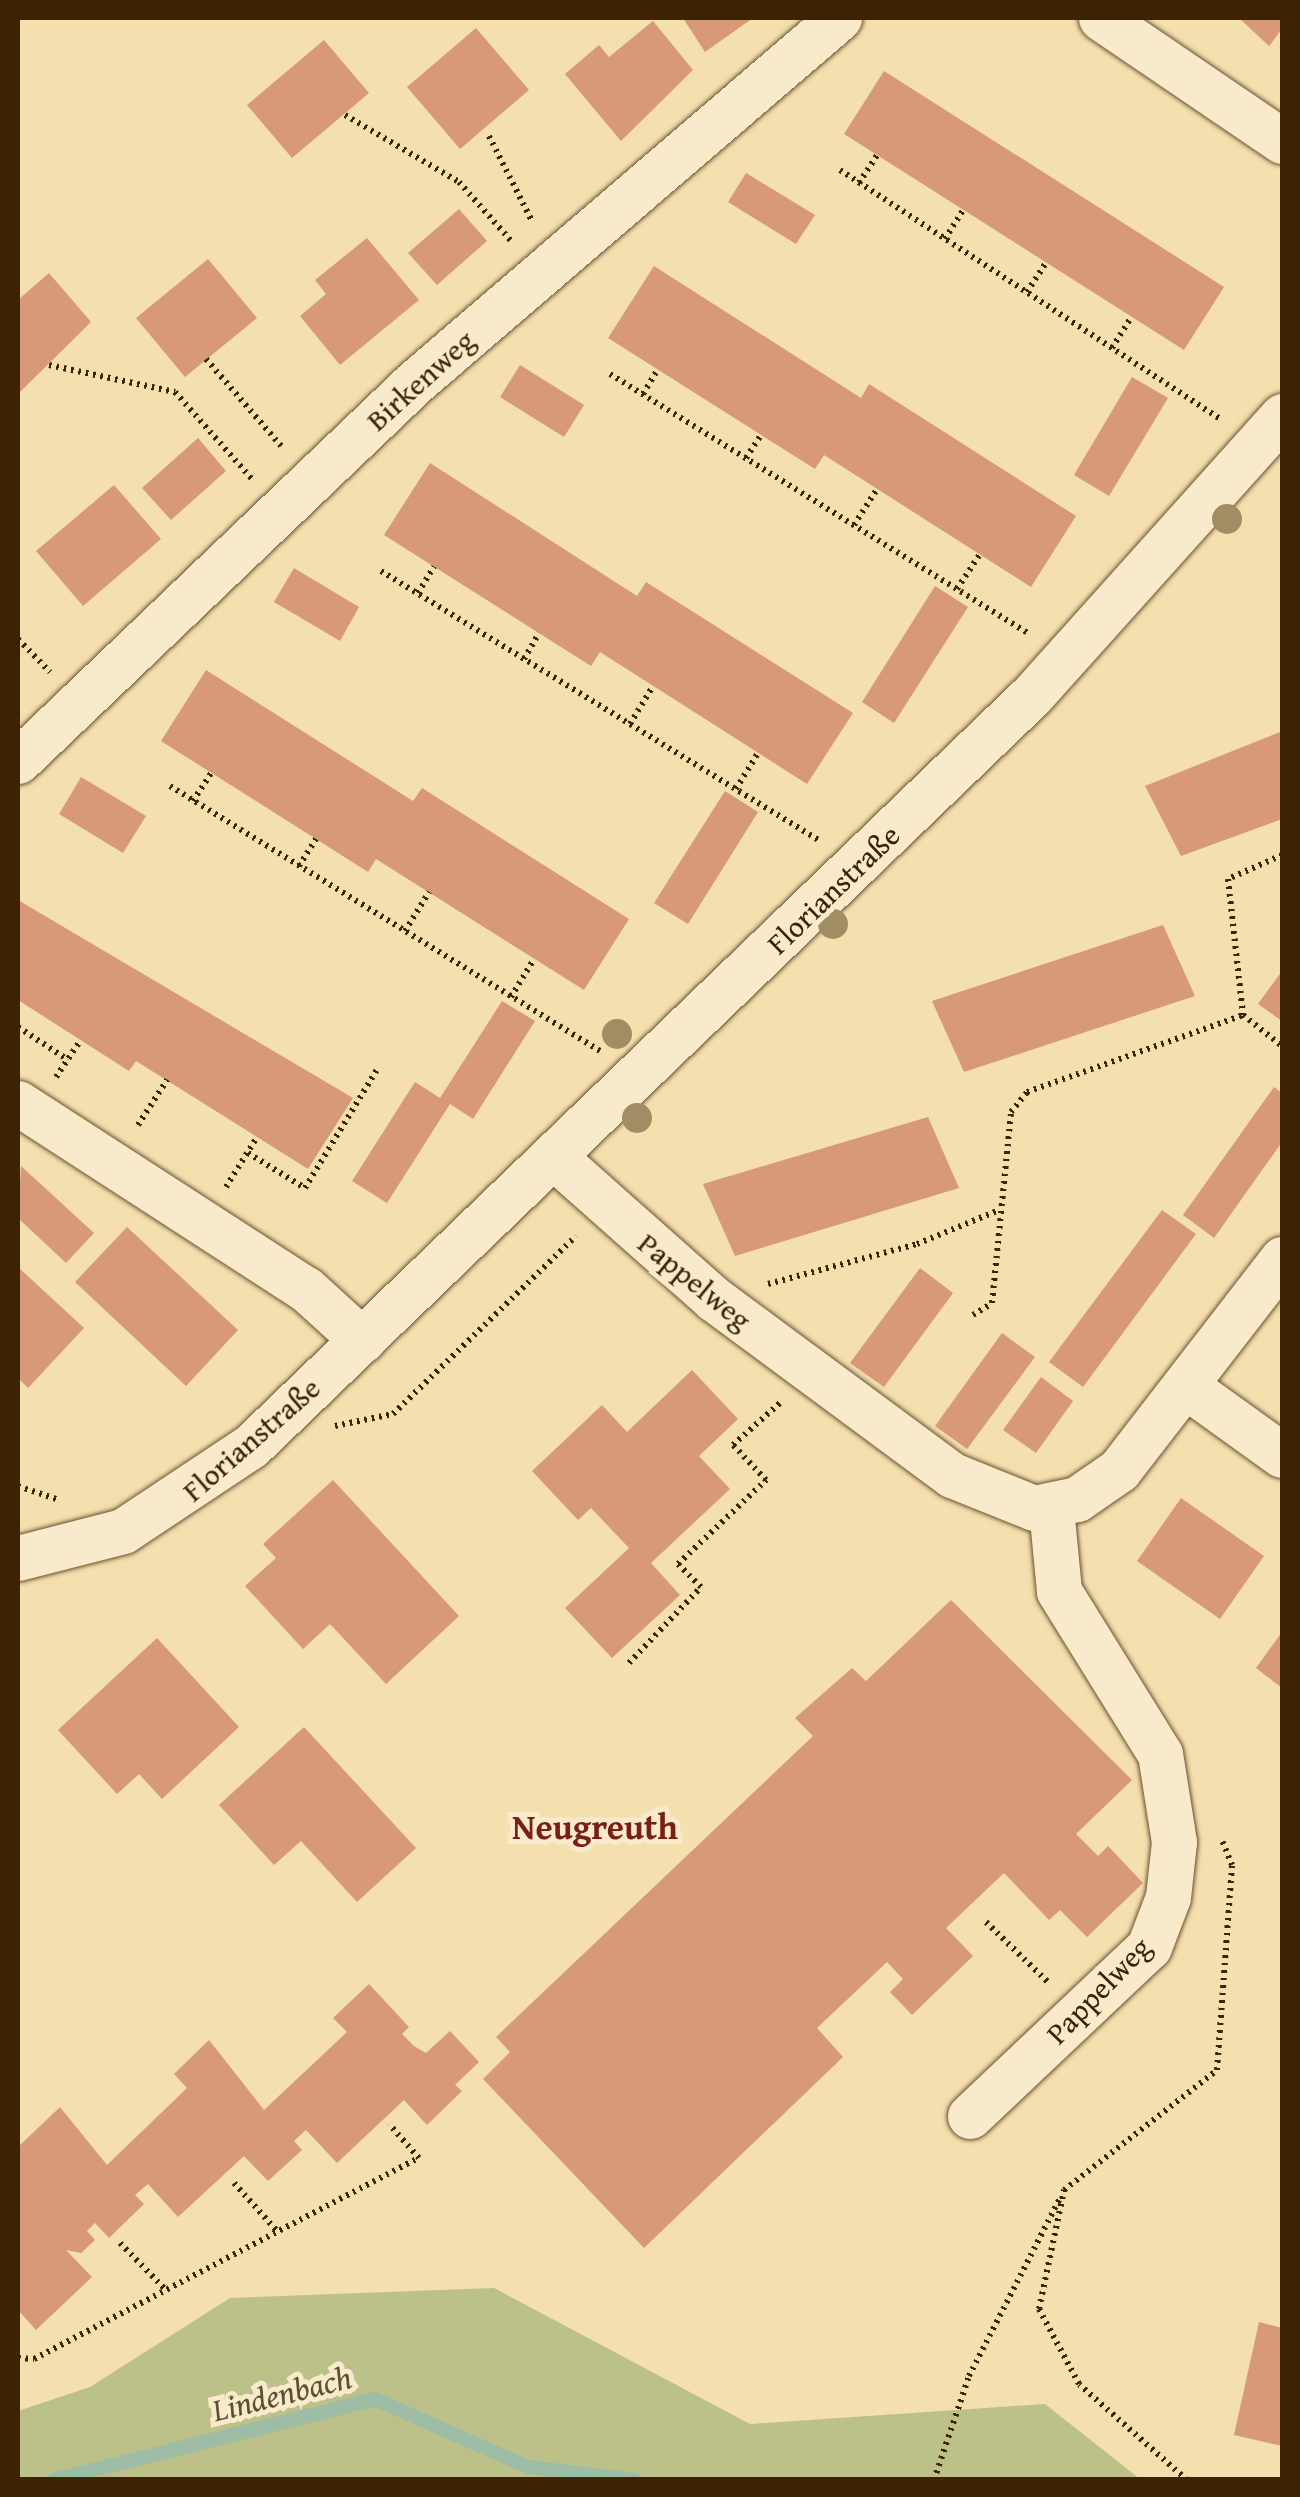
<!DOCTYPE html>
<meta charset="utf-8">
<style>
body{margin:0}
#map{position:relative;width:1300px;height:2497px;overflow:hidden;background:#f4dfae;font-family:"Gentium Book Plus",serif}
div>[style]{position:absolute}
.green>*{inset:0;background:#bcc18a}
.stream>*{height:14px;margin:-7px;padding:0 7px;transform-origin:7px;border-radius:7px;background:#9dbda6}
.building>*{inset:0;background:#d79977}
.path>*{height:6px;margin-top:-3px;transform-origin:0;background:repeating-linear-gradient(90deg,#3d2203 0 2.5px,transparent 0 7.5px)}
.roads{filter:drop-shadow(0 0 2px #6b512e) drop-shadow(0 0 2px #6b512e)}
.minor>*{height:45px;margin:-22.5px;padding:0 22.5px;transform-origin:22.5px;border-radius:22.5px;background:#f8eaca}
.trees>*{width:30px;height:30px;margin:-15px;border-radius:50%;background:#a18d63}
span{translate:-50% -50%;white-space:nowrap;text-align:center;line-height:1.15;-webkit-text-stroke:10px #f8eaca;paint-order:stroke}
.street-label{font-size:30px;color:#3d2203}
.water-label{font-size:32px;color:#5a5034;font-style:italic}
.quarter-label{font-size:35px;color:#7a1f14;font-weight:700}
.frame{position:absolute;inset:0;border:20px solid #3d2203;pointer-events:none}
</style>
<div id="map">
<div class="green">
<div style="clip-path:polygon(494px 2288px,750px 2424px,1045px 2404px,1140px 2479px,18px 2479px,18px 2411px,90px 2387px,230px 2298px)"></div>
</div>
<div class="stream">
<div style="left:53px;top:2480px;width:332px;rotate:-14.1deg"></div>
<div style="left:375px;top:2399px;width:167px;rotate:24deg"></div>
<div style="left:528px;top:2467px;width:107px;rotate:7deg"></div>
</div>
<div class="building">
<div style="clip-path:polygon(683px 18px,753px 18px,705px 52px)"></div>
<div style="clip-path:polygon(1239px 18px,1282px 18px,1282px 29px,1269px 46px)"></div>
<div style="clip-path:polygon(653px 21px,693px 70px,621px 141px,565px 74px,599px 45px,609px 57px)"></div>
<div style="clip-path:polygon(476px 28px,529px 90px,460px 149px,407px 87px)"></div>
<div style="clip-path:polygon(324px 40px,369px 93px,292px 158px,247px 105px)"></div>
<div style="clip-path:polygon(884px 71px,1224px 287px,1184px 350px,844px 134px)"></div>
<div style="clip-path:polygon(746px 173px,815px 215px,796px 244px,728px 202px)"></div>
<div style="clip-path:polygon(459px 209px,487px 241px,437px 285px,408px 253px)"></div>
<div style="clip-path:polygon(367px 238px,419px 300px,340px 365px,300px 316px,326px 294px,315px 280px)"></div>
<div style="clip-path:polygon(208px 259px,257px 318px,185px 377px,136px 318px)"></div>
<div style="clip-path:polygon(654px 266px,861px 398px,869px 384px,1076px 516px,1031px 587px,824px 455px,815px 469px,608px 338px)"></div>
<div style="clip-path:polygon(49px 273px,91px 322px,18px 394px,18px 300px)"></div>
<div style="clip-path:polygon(520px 365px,584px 405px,564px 437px,500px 397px)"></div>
<div style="clip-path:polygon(1132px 377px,1168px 398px,1109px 496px,1074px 475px)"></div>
<div style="clip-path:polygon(198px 438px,226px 471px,171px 520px,142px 488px)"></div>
<div style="clip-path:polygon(430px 463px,637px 596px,646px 582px,853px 713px,807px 784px,600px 652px,591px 666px,384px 535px)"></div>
<div style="clip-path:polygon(114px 485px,161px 539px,83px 606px,36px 551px)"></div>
<div style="clip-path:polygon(294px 568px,359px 607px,340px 641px,274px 602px)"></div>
<div style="clip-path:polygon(935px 586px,968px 607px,894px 723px,862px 702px)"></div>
<div style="clip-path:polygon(206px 670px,413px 801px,422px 788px,629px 919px,584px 990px,376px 859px,368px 872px,161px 741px)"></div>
<div style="clip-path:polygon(1280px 732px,1282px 819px,1181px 856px,1145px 786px)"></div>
<div style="clip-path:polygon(81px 777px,146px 816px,123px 853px,59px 814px)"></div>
<div style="clip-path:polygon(725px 791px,758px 812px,688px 924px,654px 903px)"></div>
<div style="clip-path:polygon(18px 900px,353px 1098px,308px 1169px,136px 1061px,129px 1071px,18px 1000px)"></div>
<div style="clip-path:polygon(1163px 925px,1195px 996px,964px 1072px,932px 1001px)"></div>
<div style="clip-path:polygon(1282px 971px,1282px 1021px,1258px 1004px)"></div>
<div style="clip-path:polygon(502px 1001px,535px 1021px,473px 1119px,450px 1104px,387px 1203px,352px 1181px,415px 1082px,440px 1098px)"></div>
<div style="clip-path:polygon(1274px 1087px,1282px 1093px,1282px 1142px,1214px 1238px,1183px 1215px)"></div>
<div style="clip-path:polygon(928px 1117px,959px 1188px,735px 1256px,703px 1184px)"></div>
<div style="clip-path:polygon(21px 1166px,94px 1233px,66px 1263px,18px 1218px)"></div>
<div style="clip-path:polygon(1162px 1210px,1196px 1234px,1083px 1387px,1049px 1362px)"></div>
<div style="clip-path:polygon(127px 1227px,238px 1330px,186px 1386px,75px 1282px)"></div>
<div style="clip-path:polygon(18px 1267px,84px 1328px,28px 1388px,18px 1378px)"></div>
<div style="clip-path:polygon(920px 1268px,953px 1293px,884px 1387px,850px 1363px)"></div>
<div style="clip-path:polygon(1002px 1333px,1035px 1357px,967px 1449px,935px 1426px)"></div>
<div style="clip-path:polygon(692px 1370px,738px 1419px,699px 1456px,730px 1489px,651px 1563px,680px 1595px,612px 1658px,565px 1608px,629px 1548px,591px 1508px,578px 1520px,532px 1471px,602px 1405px,627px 1432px)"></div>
<div style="clip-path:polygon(1041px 1377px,1073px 1401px,1036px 1453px,1003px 1430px)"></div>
<div style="clip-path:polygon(333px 1480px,459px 1616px,386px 1684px,330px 1624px,303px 1649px,245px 1586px,276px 1558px,263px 1544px)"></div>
<div style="clip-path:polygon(1181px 1498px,1264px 1556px,1220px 1619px,1137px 1561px)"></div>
<div style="clip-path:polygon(951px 1600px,1132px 1780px,1076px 1834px,1098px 1856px,1108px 1846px,1143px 1883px,1087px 1937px,1060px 1910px,1049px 1920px,1004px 1873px,946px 1928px,973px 1956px,912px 2015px,890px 1992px,903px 1979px,887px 1962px,817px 2028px,843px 2057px,644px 2248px,483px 2079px,510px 2052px,496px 2037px,813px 1736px,795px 1718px,852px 1668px,866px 1681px)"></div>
<div style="clip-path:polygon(1282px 1632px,1282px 1688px,1256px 1668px)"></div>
<div style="clip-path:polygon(157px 1638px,239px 1727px,162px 1799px,139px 1774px,117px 1794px,58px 1730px)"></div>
<div style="clip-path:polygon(304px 1727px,416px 1848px,357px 1902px,301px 1841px,274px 1865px,219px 1805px)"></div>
<div style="clip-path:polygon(369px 1984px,409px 2027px,402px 2034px,414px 2046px,426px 2053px,450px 2031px,479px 2062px,455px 2085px,462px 2091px,427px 2125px,404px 2100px,337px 2163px,306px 2130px,294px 2141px,302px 2150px,268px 2181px,244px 2156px,178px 2217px,148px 2184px,135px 2195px,144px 2204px,109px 2238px,95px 2223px,87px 2231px,95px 2240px,81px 2253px,66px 2250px,92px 2277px,36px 2330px,18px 2310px,18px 2147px,60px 2107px,107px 2165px,187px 2088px,174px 2074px,209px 2040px,264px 2110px,347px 2032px,333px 2018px)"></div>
<div style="clip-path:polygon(1259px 2322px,1282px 2328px,1282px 2446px,1234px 2435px)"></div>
</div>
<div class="path">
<div style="left:345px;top:115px;width:132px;rotate:30.4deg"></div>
<div style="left:459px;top:182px;width:81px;rotate:48.5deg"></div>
<div style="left:489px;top:136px;width:95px;rotate:63.2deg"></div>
<div style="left:840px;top:170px;width:455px;rotate:33.2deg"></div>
<div style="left:859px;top:183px;width:33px;rotate:-57deg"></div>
<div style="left:945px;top:239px;width:34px;rotate:-58deg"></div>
<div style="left:1027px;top:292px;width:35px;rotate:-57deg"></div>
<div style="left:1112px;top:348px;width:36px;rotate:-58deg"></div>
<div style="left:206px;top:359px;width:115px;rotate:49.2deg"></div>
<div style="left:49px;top:365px;width:129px;rotate:12.1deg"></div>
<div style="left:175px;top:392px;width:116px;rotate:48.5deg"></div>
<div style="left:610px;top:374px;width:492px;rotate:31.8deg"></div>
<div style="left:643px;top:394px;width:29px;rotate:-59deg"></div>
<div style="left:746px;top:458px;width:27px;rotate:-57deg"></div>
<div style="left:854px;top:525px;width:43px;rotate:-57.4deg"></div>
<div style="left:381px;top:571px;width:515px;rotate:31.59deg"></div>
<div style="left:957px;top:589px;width:42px;rotate:-56.7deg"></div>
<div style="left:418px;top:593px;width:31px;rotate:-59deg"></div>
<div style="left:18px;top:639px;width:46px;rotate:45.9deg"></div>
<div style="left:524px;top:659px;width:30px;rotate:-60deg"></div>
<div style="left:630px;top:724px;width:44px;rotate:-58.8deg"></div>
<div style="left:170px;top:786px;width:505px;rotate:31.64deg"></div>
<div style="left:736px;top:789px;width:42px;rotate:-58.6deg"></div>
<div style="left:193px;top:801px;width:33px;rotate:-57deg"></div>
<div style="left:1282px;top:855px;width:59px;rotate:156deg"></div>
<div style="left:1228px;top:879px;width:137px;rotate:83.7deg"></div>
<div style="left:1243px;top:1015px;width:50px;rotate:38.5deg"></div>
<div style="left:299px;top:866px;width:32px;rotate:-58deg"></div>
<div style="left:405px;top:931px;width:46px;rotate:-58.4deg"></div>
<div style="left:511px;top:997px;width:44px;rotate:-58.8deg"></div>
<div style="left:18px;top:1027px;width:60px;rotate:33.4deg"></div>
<div style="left:56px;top:1077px;width:43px;rotate:-56.3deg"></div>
<div style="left:138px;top:1125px;width:54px;rotate:-57.2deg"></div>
<div style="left:248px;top:1153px;width:67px;rotate:31.6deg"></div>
<div style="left:305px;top:1188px;width:140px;rotate:-58.7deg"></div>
<div style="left:226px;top:1187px;width:59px;rotate:-58.2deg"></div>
<div style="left:768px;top:1284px;width:154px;rotate:-15deg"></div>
<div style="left:917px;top:1244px;width:89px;rotate:-22.5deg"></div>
<div style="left:973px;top:1315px;width:22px;rotate:-32deg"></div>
<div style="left:992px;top:1303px;width:192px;rotate:-84.3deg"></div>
<div style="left:1011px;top:1112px;width:26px;rotate:-51deg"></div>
<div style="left:1027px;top:1092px;width:229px;rotate:-19.6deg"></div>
<div style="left:335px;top:1426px;width:59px;rotate:-11.7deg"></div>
<div style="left:393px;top:1414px;width:255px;rotate:-44.2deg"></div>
<div style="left:18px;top:1486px;width:43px;rotate:18.9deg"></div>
<div style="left:629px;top:1663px;width:105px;rotate:-46.5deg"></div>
<div style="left:701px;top:1587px;width:33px;rotate:-135deg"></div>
<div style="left:678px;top:1564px;width:122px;rotate:-43.7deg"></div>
<div style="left:766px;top:1480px;width:48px;rotate:-133.3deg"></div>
<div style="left:733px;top:1445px;width:63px;rotate:-41.8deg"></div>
<div style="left:986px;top:1922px;width:88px;rotate:44.1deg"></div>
<div style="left:234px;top:2183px;width:64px;rotate:48.1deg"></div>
<div style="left:120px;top:2243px;width:66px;rotate:45.6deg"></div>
<div style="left:18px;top:2358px;width:16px;rotate:4deg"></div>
<div style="left:34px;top:2359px;width:434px;rotate:-27.6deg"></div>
<div style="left:419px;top:2158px;width:45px;rotate:-131.4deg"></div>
<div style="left:934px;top:2480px;width:110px;rotate:-71.4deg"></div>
<div style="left:969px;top:2376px;width:198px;rotate:-62.9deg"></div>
<div style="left:1187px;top:2480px;width:144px;rotate:-138.4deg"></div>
<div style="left:1079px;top:2384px;width:85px;rotate:-118.1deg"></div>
<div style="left:1039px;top:2309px;width:122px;rotate:-78.1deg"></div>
<div style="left:1064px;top:2190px;width:194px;rotate:-38.1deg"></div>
<div style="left:1217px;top:2070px;width:206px;rotate:-85.8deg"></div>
<div style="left:1232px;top:1865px;width:27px;rotate:-112deg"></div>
</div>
<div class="roads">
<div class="minor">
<div style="left:1101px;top:18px;width:219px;rotate:34.2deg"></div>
<div style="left:18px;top:761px;width:549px;rotate:-43.67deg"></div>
<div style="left:415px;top:382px;width:559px;rotate:-40.65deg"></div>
<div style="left:18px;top:1103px;width:343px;rotate:32.9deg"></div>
<div style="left:306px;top:1289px;width:76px;rotate:42.3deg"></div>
<div style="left:554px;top:1157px;width:214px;rotate:41.6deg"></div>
<div style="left:714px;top:1299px;width:296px;rotate:36.5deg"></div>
<div style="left:952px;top:1475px;width:88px;rotate:21.9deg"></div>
<div style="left:1034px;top:1508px;width:44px;rotate:-11.8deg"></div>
<div style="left:1077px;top:1499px;width:51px;rotate:-34.6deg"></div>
<div style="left:1119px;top:1470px;width:267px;rotate:-52.3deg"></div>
<div style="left:1190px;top:1389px;width:113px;rotate:35.7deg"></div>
<div style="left:18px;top:1558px;width:108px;rotate:-14.4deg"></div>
<div style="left:123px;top:1531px;width:154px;rotate:-33.6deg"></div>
<div style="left:251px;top:1446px;width:1083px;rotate:-43.88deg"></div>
<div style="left:1032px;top:695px;width:375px;rotate:-48.1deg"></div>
<div style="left:970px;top:2116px;width:246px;rotate:-43.4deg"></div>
<div style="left:1149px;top:1947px;width:53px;rotate:-69.2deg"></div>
<div style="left:1168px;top:1897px;width:55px;rotate:-83.8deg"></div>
<div style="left:1174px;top:1842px;width:89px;rotate:-99deg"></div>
<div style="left:1160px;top:1754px;width:192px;rotate:-121.8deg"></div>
<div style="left:1059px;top:1591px;width:83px;rotate:-95.5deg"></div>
</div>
</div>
<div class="trees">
<div style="left:1227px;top:519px"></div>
<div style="left:833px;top:924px"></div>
<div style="left:617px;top:1034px"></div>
<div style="left:637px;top:1118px"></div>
</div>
<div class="street-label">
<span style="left:420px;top:380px;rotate:-42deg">Birkenweg</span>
<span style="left:833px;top:889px;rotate:-44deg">Florianstraße</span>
<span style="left:695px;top:1281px;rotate:39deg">Pappelweg</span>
<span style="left:251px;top:1439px;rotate:-41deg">Florianstraße</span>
<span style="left:1098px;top:1990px;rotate:-46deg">Pappelweg</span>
</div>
<div class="water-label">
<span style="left:282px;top:2394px;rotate:-14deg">Lindenbach</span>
</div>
<div class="quarter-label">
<span style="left:595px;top:1827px">Neugreuth</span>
</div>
<div class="frame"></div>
</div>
